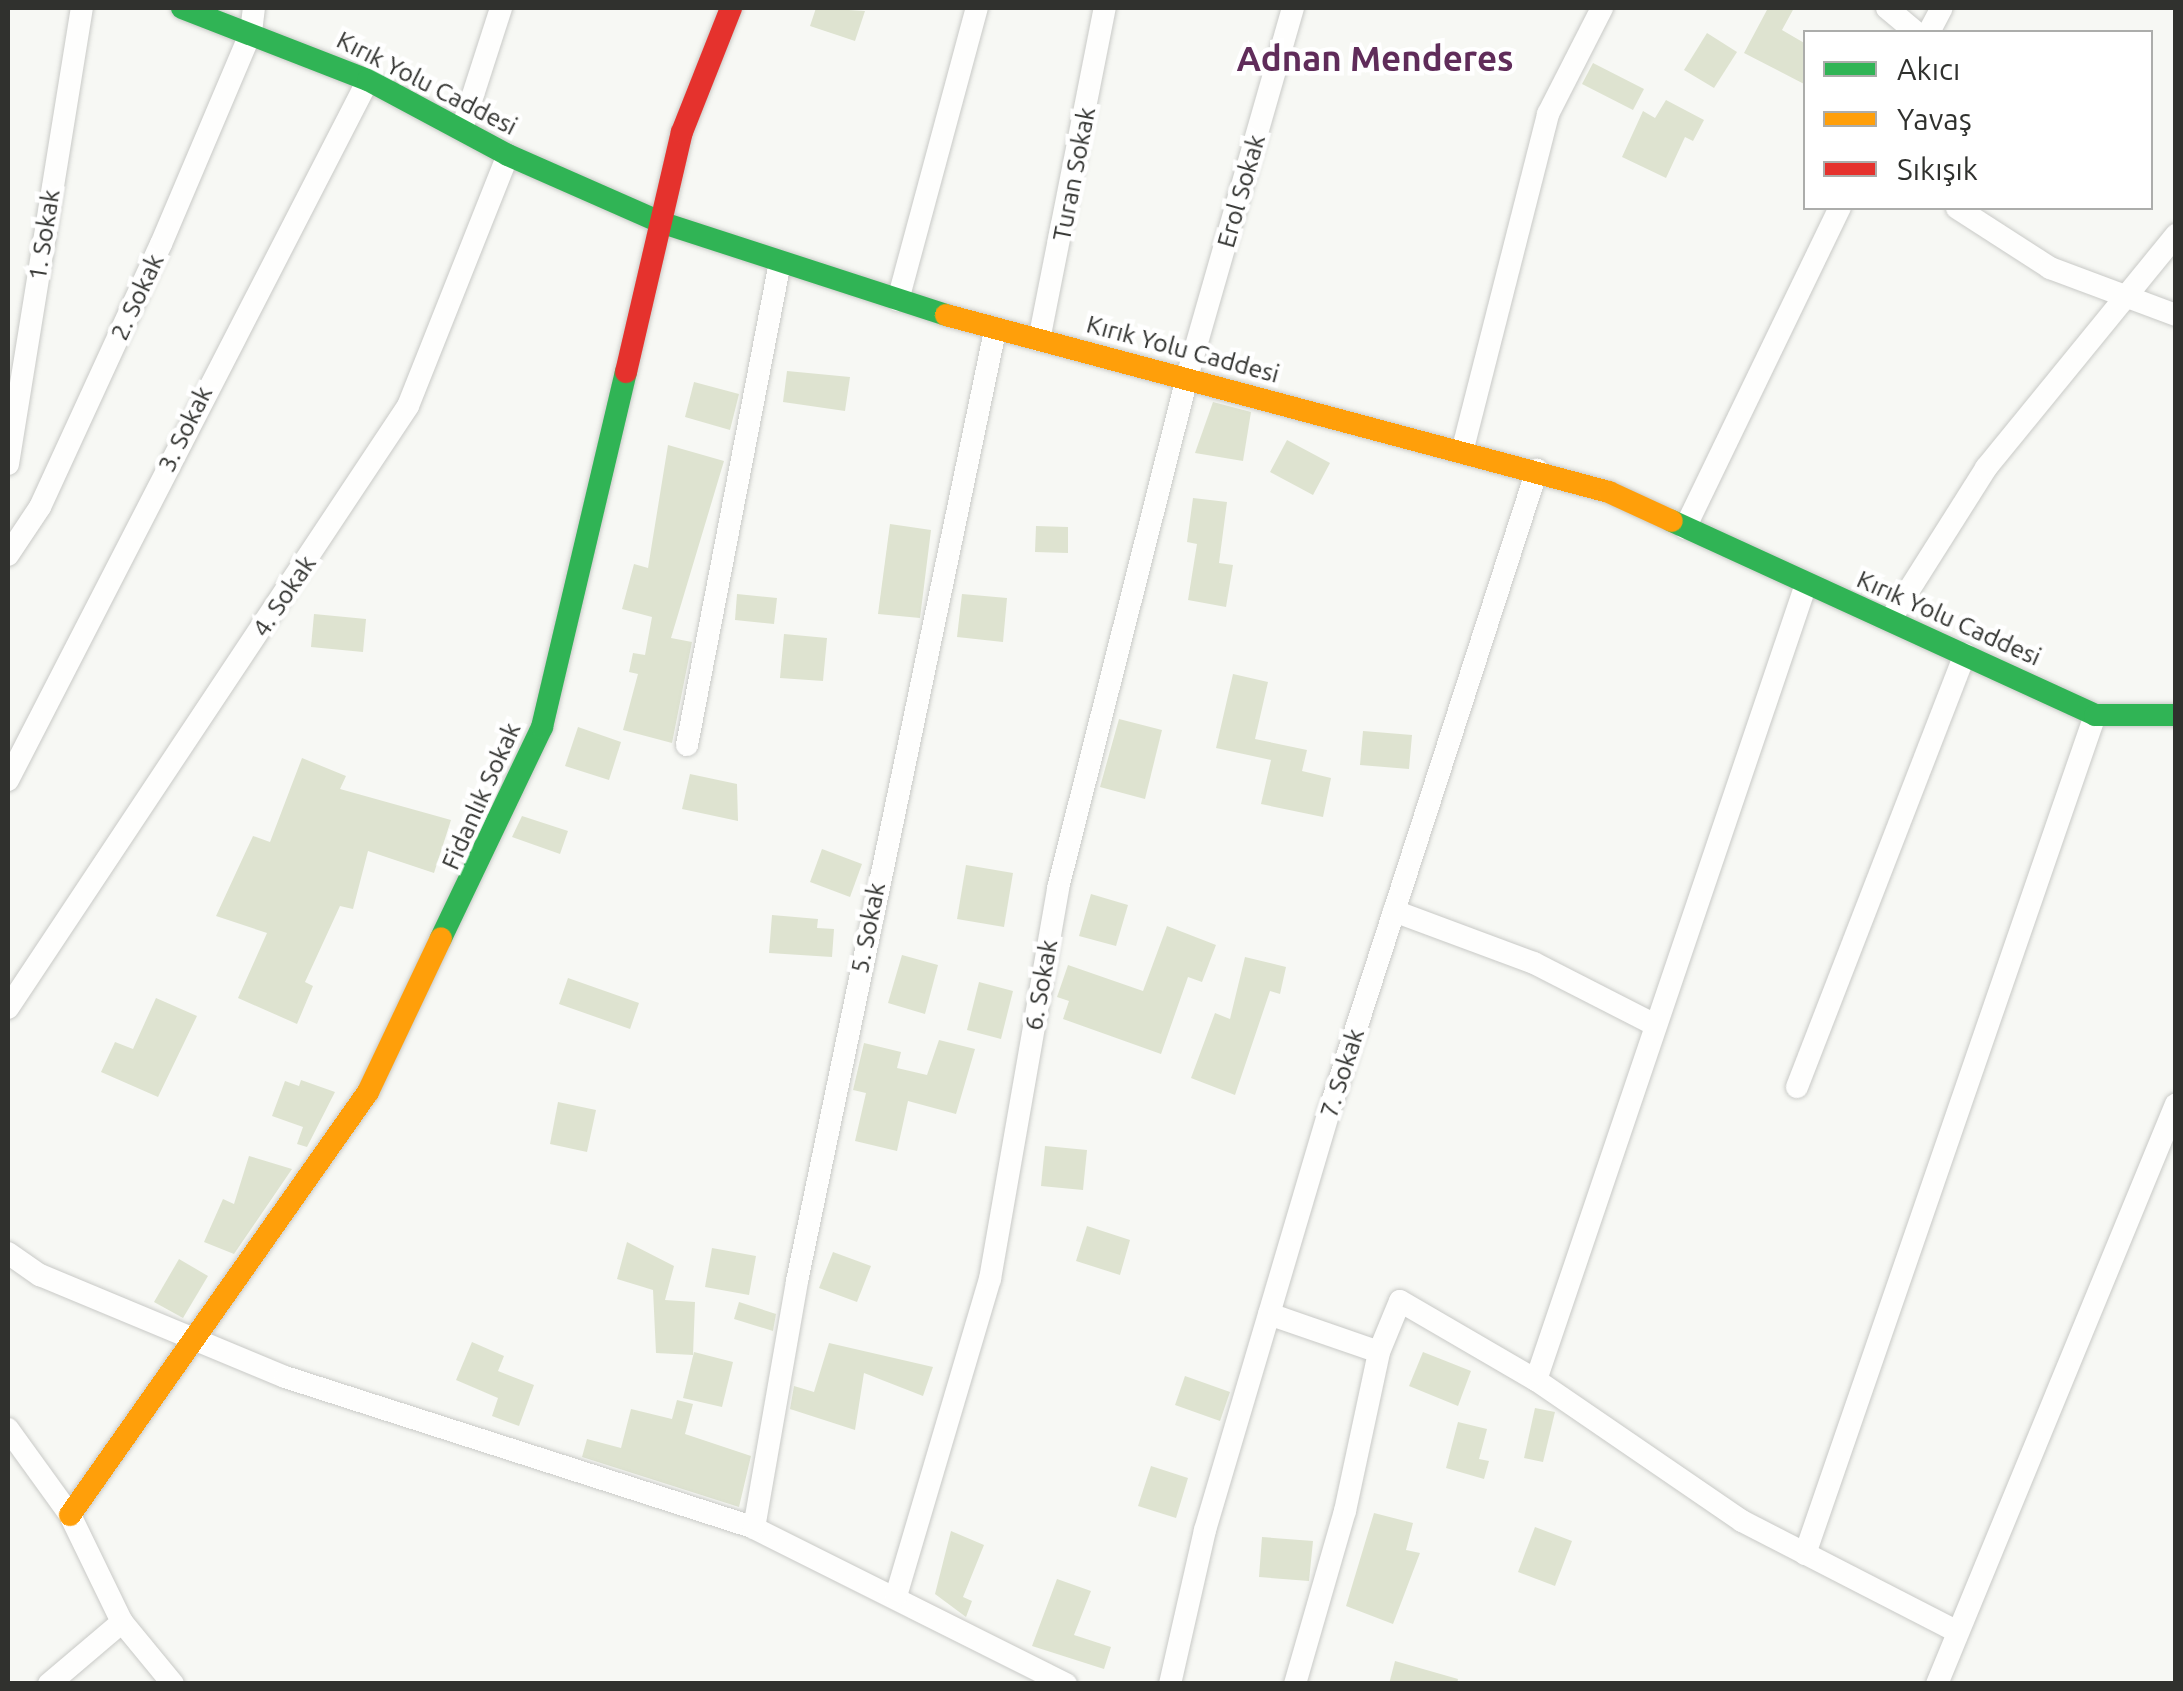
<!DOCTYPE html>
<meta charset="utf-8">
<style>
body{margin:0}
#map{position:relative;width:2183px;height:1691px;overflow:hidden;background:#f7f8f4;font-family:Ubuntu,sans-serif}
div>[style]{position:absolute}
.building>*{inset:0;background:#dee3d0}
.roads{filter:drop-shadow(0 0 2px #c9cac7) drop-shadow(0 0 2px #c9cac7)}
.street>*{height:22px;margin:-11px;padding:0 11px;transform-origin:11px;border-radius:11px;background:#fefefd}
.fast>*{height:22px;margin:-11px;padding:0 11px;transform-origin:11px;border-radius:11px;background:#30b455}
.slow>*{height:22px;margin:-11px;padding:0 11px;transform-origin:11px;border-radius:11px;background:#ff9f0a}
.jam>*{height:22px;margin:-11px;padding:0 11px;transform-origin:11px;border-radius:11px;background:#e5322d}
span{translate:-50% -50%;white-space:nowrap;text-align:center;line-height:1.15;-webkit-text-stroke:9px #fff;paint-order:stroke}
.street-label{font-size:25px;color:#30312e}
.district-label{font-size:35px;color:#602c5a;font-weight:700}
.frame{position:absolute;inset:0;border:10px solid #30312e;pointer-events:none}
.legend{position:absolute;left:1803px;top:30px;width:350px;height:180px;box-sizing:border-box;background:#fff;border:2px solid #acadab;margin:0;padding:12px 18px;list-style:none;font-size:30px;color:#30312e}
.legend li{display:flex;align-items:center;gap:20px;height:50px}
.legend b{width:50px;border:2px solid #acadab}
</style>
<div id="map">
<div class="building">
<div style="clip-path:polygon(816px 8px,865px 11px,855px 41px,810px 26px)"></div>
<div style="clip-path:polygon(1768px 8px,1794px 8px,1782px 30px,1806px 44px,1806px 85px,1744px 53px)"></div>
<div style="clip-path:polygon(1707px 33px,1737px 52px,1714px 88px,1684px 70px)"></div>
<div style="clip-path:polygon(1593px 63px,1644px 89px,1633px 110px,1582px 84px)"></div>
<div style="clip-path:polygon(1666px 100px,1704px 120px,1693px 141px,1685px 137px,1666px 178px,1622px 157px,1643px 111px,1655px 118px)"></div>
<div style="clip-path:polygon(787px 371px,850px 377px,845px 411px,783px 402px)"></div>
<div style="clip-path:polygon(694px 382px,739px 394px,730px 430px,685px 417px)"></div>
<div style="clip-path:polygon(1213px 402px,1251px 412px,1243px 461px,1195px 453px)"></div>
<div style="clip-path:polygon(1287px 440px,1330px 463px,1313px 495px,1270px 472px)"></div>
<div style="clip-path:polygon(668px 445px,724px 461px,671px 638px,692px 642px,672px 743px,623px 730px,638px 674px,629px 672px,633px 653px,645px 655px,652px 617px,622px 609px,634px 564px,648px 568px)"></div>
<div style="clip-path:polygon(1193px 498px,1227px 502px,1219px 563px,1233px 565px,1226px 607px,1188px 600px,1197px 544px,1187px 542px)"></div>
<div style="clip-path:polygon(890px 524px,931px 530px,920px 618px,878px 614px)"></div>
<div style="clip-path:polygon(1036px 526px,1068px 527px,1068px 553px,1035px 552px)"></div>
<div style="clip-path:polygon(737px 594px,777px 598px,774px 624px,735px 620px)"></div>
<div style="clip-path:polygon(962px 594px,1007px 598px,1003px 642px,957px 637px)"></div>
<div style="clip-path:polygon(314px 614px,366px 619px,363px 652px,311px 647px)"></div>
<div style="clip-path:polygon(784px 634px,827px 638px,823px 681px,780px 678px)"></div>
<div style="clip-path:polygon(1233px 674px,1268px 682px,1255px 739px,1307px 750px,1302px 771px,1331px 778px,1323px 817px,1261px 804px,1271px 760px,1216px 748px)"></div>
<div style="clip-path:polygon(1119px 719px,1162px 730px,1145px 799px,1100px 787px)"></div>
<div style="clip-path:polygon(578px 727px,621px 742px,609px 780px,565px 766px)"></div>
<div style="clip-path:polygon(1363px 731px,1412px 735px,1409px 769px,1360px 765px)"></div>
<div style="clip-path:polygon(302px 758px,346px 776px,340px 789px,451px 820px,434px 873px,368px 851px,353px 909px,340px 906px,305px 982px,313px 986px,297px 1024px,238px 998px,267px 933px,216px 916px,253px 836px,270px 842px)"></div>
<div style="clip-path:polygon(690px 774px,737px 784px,738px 821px,682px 809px)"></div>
<div style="clip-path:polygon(522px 816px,568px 831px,560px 854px,512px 837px)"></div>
<div style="clip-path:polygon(822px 849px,862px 864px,850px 897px,810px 882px)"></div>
<div style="clip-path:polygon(966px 865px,1013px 873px,1004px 927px,957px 919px)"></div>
<div style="clip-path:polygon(1091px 894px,1128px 905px,1116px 946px,1079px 936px)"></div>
<div style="clip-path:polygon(772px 915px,818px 919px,817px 928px,834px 929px,832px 957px,769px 953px)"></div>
<div style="clip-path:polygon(1167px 926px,1216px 945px,1202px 982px,1188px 977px,1161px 1054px,1063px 1019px,1069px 1001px,1057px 997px,1068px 965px,1143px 991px)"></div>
<div style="clip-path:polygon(902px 955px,938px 965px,925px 1014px,888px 1003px)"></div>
<div style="clip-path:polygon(1245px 957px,1286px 967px,1280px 994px,1270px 991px,1235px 1095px,1191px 1078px,1215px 1013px,1230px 1019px)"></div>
<div style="clip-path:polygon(568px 978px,639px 1003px,630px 1029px,559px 1004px)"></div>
<div style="clip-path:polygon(979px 982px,1013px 991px,1001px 1039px,967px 1030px)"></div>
<div style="clip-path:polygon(156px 998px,197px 1016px,158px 1097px,101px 1072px,115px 1042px,133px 1049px)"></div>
<div style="clip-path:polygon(939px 1040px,975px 1049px,956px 1114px,908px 1101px,897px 1151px,855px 1141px,866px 1093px,853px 1090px,864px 1043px,901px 1052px,897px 1068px,927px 1075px)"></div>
<div style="clip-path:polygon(301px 1080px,335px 1092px,307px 1147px,297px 1144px,303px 1127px,272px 1116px,285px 1081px,299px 1086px)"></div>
<div style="clip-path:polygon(558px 1102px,596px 1110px,587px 1152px,550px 1144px)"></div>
<div style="clip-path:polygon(1045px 1146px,1087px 1150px,1083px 1190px,1041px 1186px)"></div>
<div style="clip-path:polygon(249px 1156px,292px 1169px,234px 1254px,204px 1242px,223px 1199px,234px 1204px)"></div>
<div style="clip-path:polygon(1087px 1226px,1130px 1240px,1120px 1275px,1076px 1261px)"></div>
<div style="clip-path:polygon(627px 1242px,674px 1266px,665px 1300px,695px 1302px,693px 1355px,656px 1353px,653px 1290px,617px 1279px)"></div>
<div style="clip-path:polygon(712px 1248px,756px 1256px,749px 1295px,705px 1287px)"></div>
<div style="clip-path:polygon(833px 1252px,871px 1266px,857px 1302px,819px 1288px)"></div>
<div style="clip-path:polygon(179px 1259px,208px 1276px,183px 1318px,154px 1302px)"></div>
<div style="clip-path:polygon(739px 1302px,776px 1314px,773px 1331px,734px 1319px)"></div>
<div style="clip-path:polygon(472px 1342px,504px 1356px,498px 1371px,534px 1385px,519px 1426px,492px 1416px,498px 1398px,456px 1380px)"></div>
<div style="clip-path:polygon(829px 1343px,933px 1367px,923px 1396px,864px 1373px,855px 1430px,790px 1409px,794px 1386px,814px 1392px)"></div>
<div style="clip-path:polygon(694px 1352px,733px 1362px,722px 1407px,683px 1398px)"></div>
<div style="clip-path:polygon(1423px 1352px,1471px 1371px,1458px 1406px,1409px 1386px)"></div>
<div style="clip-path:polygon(1185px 1376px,1230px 1392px,1220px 1421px,1175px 1405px)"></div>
<div style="clip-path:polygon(677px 1400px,693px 1404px,685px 1434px,751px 1456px,739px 1507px,582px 1457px,587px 1439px,621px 1448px,631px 1409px,672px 1419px)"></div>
<div style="clip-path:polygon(1535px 1408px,1555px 1412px,1543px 1462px,1524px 1458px)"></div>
<div style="clip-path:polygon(1458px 1422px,1487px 1429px,1479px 1459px,1489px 1461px,1484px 1479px,1446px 1468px)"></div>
<div style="clip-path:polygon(1151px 1466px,1188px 1478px,1176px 1518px,1138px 1506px)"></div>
<div style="clip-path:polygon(1374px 1513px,1413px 1523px,1406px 1550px,1420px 1553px,1393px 1624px,1346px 1606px)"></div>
<div style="clip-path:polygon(1535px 1527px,1572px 1541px,1555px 1586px,1518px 1572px)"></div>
<div style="clip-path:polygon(951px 1531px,984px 1545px,963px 1597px,972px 1601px,966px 1617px,935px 1594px)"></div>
<div style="clip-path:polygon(1262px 1537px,1313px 1541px,1309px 1581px,1259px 1577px)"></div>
<div style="clip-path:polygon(1057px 1579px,1091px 1591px,1074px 1635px,1111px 1647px,1104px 1669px,1032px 1646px)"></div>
<div style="clip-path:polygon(1395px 1661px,1458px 1679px,1457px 1684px,1389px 1684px)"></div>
</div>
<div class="roads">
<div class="street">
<div style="left:1887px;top:8px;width:38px;rotate:40deg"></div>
<div style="left:1929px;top:32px;width:27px;rotate:-62deg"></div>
<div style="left:462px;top:129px;width:127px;rotate:-72.1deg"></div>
<div style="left:1957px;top:208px;width:111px;rotate:32.8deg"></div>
<div style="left:2050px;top:268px;width:134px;rotate:20.5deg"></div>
<div style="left:898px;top:300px;width:302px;rotate:-74.9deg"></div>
<div style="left:1039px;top:340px;width:338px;rotate:-78.8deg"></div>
<div style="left:1463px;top:448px;width:345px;rotate:-75.7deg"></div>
<div style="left:1548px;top:114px;width:119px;rotate:-63deg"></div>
<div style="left:8px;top:464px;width:462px;rotate:-80.8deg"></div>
<div style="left:1685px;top:528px;width:356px;rotate:-64.2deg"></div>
<div style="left:8px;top:555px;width:58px;rotate:-56.3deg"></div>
<div style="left:40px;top:507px;width:289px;rotate:-65.3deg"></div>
<div style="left:161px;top:244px;width:230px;rotate:-67deg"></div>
<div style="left:251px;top:32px;width:24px;rotate:-83deg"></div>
<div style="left:1890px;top:620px;width:180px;rotate:-57.7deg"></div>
<div style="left:1986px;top:468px;width:301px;rotate:-50.8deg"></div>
<div style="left:687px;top:745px;width:491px;rotate:-79.1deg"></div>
<div style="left:8px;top:780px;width:787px;rotate:-62.78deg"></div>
<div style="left:1394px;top:911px;width:149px;rotate:20.4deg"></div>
<div style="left:1534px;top:963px;width:134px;rotate:27.1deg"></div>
<div style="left:8px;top:1008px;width:723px;rotate:-56.4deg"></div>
<div style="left:408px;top:406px;width:270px;rotate:-68.3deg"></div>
<div style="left:1797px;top:1087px;width:464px;rotate:-68.8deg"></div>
<div style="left:8px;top:1253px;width:39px;rotate:35deg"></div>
<div style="left:40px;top:1275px;width:265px;rotate:22.6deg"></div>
<div style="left:285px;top:1377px;width:493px;rotate:17.8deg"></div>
<div style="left:754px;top:1528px;width:349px;rotate:26.6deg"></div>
<div style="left:1269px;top:1314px;width:116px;rotate:19.1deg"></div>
<div style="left:1379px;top:1352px;width:55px;rotate:-67.6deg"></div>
<div style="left:1400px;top:1301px;width:157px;rotate:30.2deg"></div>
<div style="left:1536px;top:1380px;width:250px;rotate:34.4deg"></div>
<div style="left:1742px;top:1521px;width:241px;rotate:27.2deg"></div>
<div style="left:1536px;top:1380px;width:841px;rotate:-71.26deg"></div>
<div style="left:8px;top:1429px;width:106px;rotate:54.2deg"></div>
<div style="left:70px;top:1515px;width:119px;rotate:64.1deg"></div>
<div style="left:122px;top:1622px;width:80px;rotate:50.6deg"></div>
<div style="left:754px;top:1528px;width:251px;rotate:-80.1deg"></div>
<div style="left:797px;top:1281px;width:970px;rotate:-78.23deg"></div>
<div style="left:1805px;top:1554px;width:888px;rotate:-70.93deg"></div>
<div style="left:896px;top:1596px;width:331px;rotate:-73.5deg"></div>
<div style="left:990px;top:1279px;width:397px;rotate:-80.1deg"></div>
<div style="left:1058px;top:888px;width:530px;rotate:-75.81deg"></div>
<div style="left:1188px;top:374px;width:381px;rotate:-74deg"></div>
<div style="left:49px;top:1684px;width:96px;rotate:-40.3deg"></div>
<div style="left:1170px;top:1684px;width:158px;rotate:-77.2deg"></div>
<div style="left:1205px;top:1530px;width:439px;rotate:-73.5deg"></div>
<div style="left:1330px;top:1109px;width:672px;rotate:-72.05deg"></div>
<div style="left:1295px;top:1684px;width:180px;rotate:-73.9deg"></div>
<div style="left:1345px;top:1511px;width:163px;rotate:-77.9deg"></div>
<div style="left:1937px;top:1684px;width:627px;rotate:-67.6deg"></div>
</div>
<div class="fast">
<div style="left:182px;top:8px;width:199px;rotate:21.2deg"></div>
<div style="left:368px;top:80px;width:159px;rotate:28.2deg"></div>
<div style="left:508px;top:155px;width:166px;rotate:23.8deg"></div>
<div style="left:660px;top:222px;width:301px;rotate:18deg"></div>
<div style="left:1672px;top:521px;width:465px;rotate:24.6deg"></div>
<div style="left:2095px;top:715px;width:81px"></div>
<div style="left:441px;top:938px;width:234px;rotate:-64.4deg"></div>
<div style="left:542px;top:727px;width:365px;rotate:-76.7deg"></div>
</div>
<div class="slow">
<div style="left:946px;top:315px;width:686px;rotate:14.95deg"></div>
<div style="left:1609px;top:492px;width:69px;rotate:24.7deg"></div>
<div style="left:70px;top:1515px;width:517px;rotate:-54.84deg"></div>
<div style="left:368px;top:1092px;width:170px;rotate:-64.6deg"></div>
</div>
<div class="jam">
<div style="left:626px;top:372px;width:246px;rotate:-76.9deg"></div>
<div style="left:682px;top:132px;width:133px;rotate:-68.4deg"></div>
</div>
</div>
<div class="street-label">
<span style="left:427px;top:83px;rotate:27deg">Kırık Yolu Caddesi</span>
<span style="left:1074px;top:174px;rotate:-79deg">Turan Sokak</span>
<span style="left:1241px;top:191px;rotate:-74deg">Erol Sokak</span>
<span style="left:44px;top:235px;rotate:-81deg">1. Sokak</span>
<span style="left:137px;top:297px;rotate:-65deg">2. Sokak</span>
<span style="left:1183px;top:349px;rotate:15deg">Kırık Yolu Caddesi</span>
<span style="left:185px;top:429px;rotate:-64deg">3. Sokak</span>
<span style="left:284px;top:596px;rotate:-56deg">4. Sokak</span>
<span style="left:1949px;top:618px;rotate:24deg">Kırık Yolu Caddesi</span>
<span style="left:481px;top:796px;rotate:-66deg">Fidanlık Sokak</span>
<span style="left:868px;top:928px;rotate:-79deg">5. Sokak</span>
<span style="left:1041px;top:985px;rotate:-80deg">6. Sokak</span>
<span style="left:1342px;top:1073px;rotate:-72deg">7. Sokak</span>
</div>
<div class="district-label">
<span style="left:1375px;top:58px">Adnan Menderes</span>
</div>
<div class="frame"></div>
<ul class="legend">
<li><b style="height:12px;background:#30b455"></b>Akıcı</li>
<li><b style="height:12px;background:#ff9f0a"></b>Yavaş</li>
<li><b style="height:12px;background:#e5322d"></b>Sıkışık</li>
</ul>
</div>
